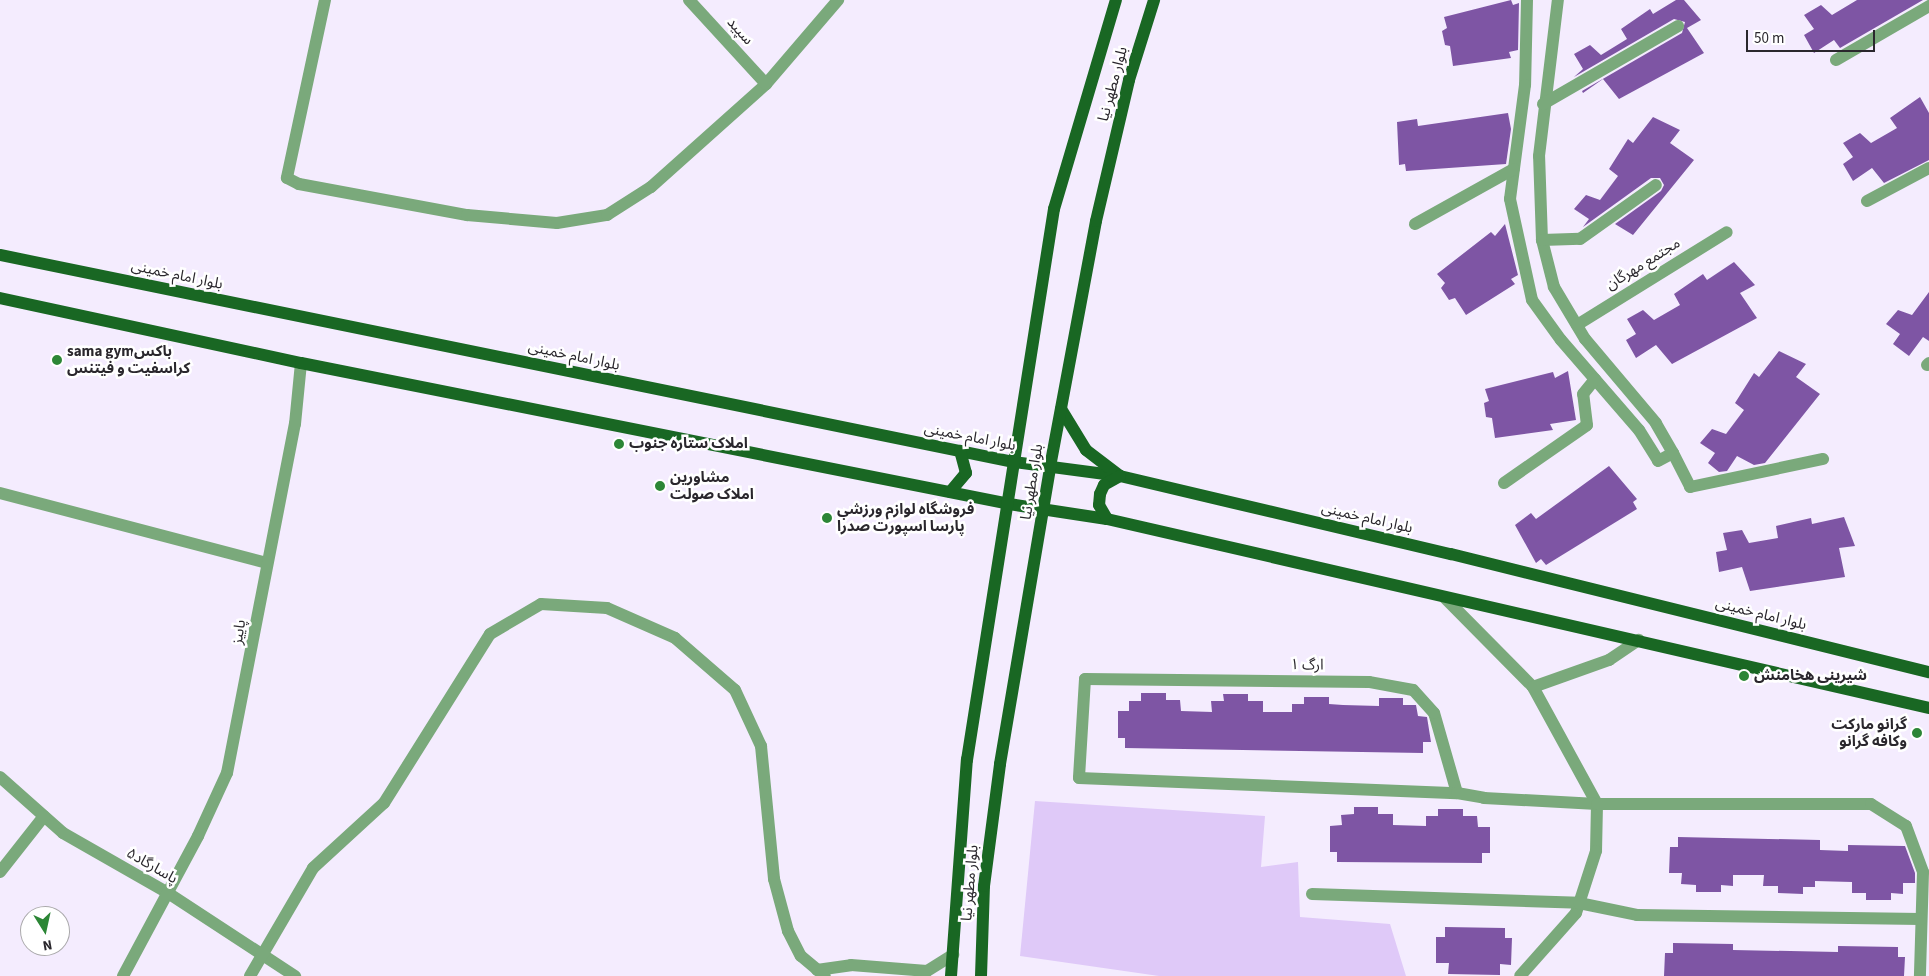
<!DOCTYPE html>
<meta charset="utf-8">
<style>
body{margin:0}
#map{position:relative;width:1929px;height:976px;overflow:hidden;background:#f4ecfe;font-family:"Source Sans 3","Noto Sans Arabic",sans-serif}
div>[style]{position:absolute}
.green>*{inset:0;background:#dfc9f8}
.building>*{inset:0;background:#7e55a4}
.minor>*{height:12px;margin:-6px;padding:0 6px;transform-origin:6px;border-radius:6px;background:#7aa97b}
.major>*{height:12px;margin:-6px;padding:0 6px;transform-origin:6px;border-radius:6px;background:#196723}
.dots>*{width:14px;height:14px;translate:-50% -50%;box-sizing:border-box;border:2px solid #fff;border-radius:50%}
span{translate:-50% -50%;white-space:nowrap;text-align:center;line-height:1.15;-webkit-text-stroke:5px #fff;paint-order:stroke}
.street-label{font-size:15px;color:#2a272d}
.poi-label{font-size:15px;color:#2a272d;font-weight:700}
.left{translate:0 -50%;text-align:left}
.right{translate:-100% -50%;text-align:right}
.north{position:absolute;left:20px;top:906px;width:50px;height:50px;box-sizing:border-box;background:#fff;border:1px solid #aaa9ab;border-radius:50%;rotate:170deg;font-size:14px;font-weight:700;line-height:20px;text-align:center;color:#2a272d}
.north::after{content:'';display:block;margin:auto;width:18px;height:22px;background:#2c8636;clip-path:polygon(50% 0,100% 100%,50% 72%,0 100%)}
.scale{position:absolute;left:1746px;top:30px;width:129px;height:22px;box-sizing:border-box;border:2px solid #2a272d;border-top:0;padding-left:6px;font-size:15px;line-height:18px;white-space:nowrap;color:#2a272d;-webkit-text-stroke:4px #fff;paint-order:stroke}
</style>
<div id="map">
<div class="green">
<div style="clip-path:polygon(1035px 801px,1265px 816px,1261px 867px,1298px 862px,1300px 917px,1390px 924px,1406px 976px,1159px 976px,1020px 956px)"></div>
</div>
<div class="building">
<div style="clip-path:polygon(1511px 0,1513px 5px,1519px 3px,1518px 50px,1509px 52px,1511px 58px,1453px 66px,1450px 46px,1445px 45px,1442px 31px,1447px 28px,1444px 17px)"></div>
<div style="clip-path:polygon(1676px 0,1684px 0,1701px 20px,1687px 28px,1704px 53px,1619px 99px,1603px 79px,1583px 93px,1582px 91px,1682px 33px,1685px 22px,1674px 19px,1574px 77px,1583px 69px,1574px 54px,1590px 45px,1601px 55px,1627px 39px,1621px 29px,1650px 9px,1653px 14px)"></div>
<div style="clip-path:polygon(1857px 0,1923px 0,1840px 48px,1834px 40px,1814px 53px,1804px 35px,1814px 29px,1804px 15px,1821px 5px,1832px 15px)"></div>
<div style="clip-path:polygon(1920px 97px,1929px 113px,1929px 160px,1884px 183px,1872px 168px,1853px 181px,1843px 164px,1853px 157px,1843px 143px,1860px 133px,1871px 143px,1897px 128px,1890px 118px)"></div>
<div style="clip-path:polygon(1508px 113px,1511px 129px,1506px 164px,1406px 171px,1405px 164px,1399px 165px,1397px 122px,1417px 119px,1418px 126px)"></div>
<div style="clip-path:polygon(1653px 117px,1680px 130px,1670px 143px,1694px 160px,1633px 235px,1615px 224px,1661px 191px,1664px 185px,1660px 178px,1651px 178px,1583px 227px,1589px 219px,1574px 209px,1586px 195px,1600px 200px,1618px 176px,1609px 169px,1628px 139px,1633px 143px)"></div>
<div style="clip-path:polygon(1505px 224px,1518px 275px,1511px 279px,1515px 284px,1466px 315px,1455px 298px,1449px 300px,1441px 288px,1445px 283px,1437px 274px,1491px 232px,1495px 236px)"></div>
<div style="clip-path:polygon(1734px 262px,1755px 285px,1740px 293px,1757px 318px,1672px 364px,1656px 345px,1636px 358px,1626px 340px,1636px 334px,1627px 319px,1643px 310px,1654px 320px,1680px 305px,1674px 294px,1703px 274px,1707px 280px)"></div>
<div style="clip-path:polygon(1929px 292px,1929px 341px,1923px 337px,1909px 356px,1893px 344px,1900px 334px,1886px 324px,1898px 310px,1912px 315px)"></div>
<div style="clip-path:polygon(1779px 351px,1806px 364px,1796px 377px,1820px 394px,1765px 463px,1754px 465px,1737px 456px,1727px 471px,1719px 472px,1708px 463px,1715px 453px,1700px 443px,1712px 429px,1726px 434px,1744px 410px,1735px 403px,1754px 373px,1759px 377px)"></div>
<div style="clip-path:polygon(1568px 371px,1576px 420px,1550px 424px,1553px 430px,1495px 438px,1492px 418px,1486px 417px,1484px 403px,1489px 401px,1485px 389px,1553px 372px,1555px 378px)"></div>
<div style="clip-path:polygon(1609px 466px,1637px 499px,1633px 502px,1637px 509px,1546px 565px,1541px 559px,1536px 563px,1515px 525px,1531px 513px,1536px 519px)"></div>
<div style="clip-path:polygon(1844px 517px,1855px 546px,1839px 548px,1845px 577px,1750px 591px,1742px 567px,1719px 572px,1716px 552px,1727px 550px,1723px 533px,1742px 530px,1749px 543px,1778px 538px,1776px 526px,1811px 518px,1812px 524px)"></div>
<div style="clip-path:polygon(1141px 693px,1166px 693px,1166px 700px,1180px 700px,1181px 711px,1212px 712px,1211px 701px,1224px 701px,1223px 694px,1248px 694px,1248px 701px,1263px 701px,1263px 712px,1292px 712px,1292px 704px,1304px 704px,1304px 697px,1329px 697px,1329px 704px,1343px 705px,1379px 706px,1379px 698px,1403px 698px,1403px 705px,1416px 705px,1418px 716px,1427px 717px,1431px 742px,1423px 742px,1423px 753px,1125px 748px,1125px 738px,1118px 738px,1118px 711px,1129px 711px,1129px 701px,1141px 701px)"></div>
<div style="clip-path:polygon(1354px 807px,1378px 807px,1378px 814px,1393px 814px,1393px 825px,1426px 826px,1426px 816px,1438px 816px,1438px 809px,1463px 809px,1463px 816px,1477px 816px,1478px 827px,1490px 827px,1490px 853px,1482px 853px,1482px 863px,1337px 862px,1337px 852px,1330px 852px,1330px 826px,1342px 825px,1341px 815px,1354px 814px)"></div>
<div style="clip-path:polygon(1678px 837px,1820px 840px,1820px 850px,1848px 851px,1848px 845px,1905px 846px,1915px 873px,1915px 883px,1903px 883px,1903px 894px,1891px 893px,1891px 900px,1866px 900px,1866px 893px,1852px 893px,1852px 882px,1815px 881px,1815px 887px,1803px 887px,1803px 894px,1778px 893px,1778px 886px,1763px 886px,1764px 875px,1733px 875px,1733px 886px,1721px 885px,1721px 892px,1696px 892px,1696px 885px,1681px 884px,1682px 873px,1669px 873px,1670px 847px,1678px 847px)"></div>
<div style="clip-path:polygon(1445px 927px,1505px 928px,1505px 938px,1512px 938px,1511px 965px,1500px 964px,1500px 975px,1448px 974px,1449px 963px,1436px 963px,1436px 937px,1445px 937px)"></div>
<div style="clip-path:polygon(1673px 943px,1733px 944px,1733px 950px,1838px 952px,1838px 946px,1898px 947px,1898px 957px,1905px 957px,1904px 976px,1664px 976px,1665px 953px,1673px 953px)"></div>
</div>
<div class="minor">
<div style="left:325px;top:0;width:182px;rotate:102.1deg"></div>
<div style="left:287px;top:178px;width:13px;rotate:27deg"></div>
<div style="left:299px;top:184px;width:171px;rotate:10.5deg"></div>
<div style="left:467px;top:215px;width:90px;rotate:5.1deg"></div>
<div style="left:557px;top:223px;width:51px;rotate:-9.1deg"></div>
<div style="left:607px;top:215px;width:52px;rotate:-32.5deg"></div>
<div style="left:651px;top:187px;width:154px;rotate:-41.8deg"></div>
<div style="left:766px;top:84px;width:111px;rotate:-49.4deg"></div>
<div style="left:689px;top:0;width:114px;rotate:47.5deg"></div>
<div style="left:1527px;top:0;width:85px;rotate:91.3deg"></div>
<div style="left:1525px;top:85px;width:115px;rotate:97.5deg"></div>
<div style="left:1510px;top:199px;width:103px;rotate:77.7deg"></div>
<div style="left:1532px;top:300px;width:49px;rotate:54.1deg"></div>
<div style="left:1561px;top:340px;width:119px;rotate:49.1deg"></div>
<div style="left:1639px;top:430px;width:36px;rotate:58deg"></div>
<div style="left:1658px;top:461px;width:17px;rotate:-28deg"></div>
<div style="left:1673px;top:453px;width:34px;rotate:-120deg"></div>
<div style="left:1656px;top:423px;width:110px;rotate:-130.2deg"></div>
<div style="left:1585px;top:339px;width:61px;rotate:-120.8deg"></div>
<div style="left:1554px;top:287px;width:49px;rotate:-104.3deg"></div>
<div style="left:1542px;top:240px;width:84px;rotate:-92deg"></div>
<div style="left:1539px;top:156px;width:157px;rotate:-83.1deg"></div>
<div style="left:1836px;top:60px;width:108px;rotate:-30.1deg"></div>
<div style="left:1543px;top:104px;width:156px;rotate:-30deg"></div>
<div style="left:1867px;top:201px;width:70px;rotate:-28deg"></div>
<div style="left:1415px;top:224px;width:113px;rotate:-29.1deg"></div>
<div style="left:1542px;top:240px;width:38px;rotate:-2deg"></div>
<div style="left:1580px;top:239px;width:93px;rotate:-35.4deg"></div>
<div style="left:1577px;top:325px;width:176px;rotate:-31.8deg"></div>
<div style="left:1927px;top:365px;width:3px;rotate:-45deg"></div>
<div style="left:1673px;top:453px;width:38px;rotate:63deg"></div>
<div style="left:1690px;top:487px;width:136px;rotate:-11.9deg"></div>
<div style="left:1504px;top:483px;width:101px;rotate:-34.9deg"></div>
<div style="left:1587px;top:425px;width:31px;rotate:-97deg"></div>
<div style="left:1583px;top:394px;width:19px;rotate:-51deg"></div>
<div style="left:0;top:493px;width:276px;rotate:14.7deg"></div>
<div style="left:1445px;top:598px;width:125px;rotate:45.3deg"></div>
<div style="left:1533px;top:687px;width:133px;rotate:61.3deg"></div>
<div style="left:1597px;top:804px;width:47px;rotate:91.2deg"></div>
<div style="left:1596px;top:851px;width:65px;rotate:107.9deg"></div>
<div style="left:1576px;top:913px;width:84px;rotate:131.6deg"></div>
<div style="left:1533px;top:687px;width:81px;rotate:-19.6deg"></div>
<div style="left:1609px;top:660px;width:36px;rotate:-34deg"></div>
<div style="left:0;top:777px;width:84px;rotate:41.6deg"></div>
<div style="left:63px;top:833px;width:121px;rotate:29.7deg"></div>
<div style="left:168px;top:893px;width:152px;rotate:33.2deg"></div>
<div style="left:1457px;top:793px;width:83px;rotate:-106deg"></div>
<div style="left:1434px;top:713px;width:31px;rotate:-132deg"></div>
<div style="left:1413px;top:690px;width:45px;rotate:-169.7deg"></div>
<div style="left:1369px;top:682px;width:284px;rotate:-179.4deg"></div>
<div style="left:1085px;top:679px;width:99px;rotate:93.5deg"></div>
<div style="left:1079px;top:778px;width:378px;rotate:2.3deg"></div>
<div style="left:1457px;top:793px;width:27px;rotate:10deg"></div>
<div style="left:1484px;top:798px;width:113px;rotate:3deg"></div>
<div style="left:1597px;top:804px;width:274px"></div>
<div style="left:1871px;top:804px;width:41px;rotate:32.2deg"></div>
<div style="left:1906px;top:826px;width:49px;rotate:69.7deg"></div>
<div style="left:1923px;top:872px;width:104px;rotate:91.7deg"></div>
<div style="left:0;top:872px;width:71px;rotate:-51.8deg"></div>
<div style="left:1312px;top:894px;width:267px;rotate:1.9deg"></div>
<div style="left:1579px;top:903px;width:59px;rotate:11.7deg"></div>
<div style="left:1637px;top:915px;width:284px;rotate:0.8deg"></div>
<div style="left:817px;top:970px;width:34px;rotate:-8deg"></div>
<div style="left:851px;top:965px;width:76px;rotate:4.5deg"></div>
<div style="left:927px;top:971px;width:31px;rotate:-32deg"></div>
<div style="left:123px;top:976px;width:159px;rotate:-61.8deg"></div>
<div style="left:198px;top:836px;width:69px;rotate:-65.3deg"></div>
<div style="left:227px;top:773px;width:356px;rotate:-79deg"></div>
<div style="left:295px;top:424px;width:61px;rotate:-84.4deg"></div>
<div style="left:250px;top:976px;width:125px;rotate:-59.7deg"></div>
<div style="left:313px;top:868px;width:96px;rotate:-42.5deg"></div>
<div style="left:384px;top:803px;width:199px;rotate:-57.9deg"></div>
<div style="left:490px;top:634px;width:59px;rotate:-30.5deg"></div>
<div style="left:541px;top:604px;width:66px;rotate:3.5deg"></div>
<div style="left:607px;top:608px;width:74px;rotate:23.8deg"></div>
<div style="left:675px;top:638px;width:79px;rotate:40.9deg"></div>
<div style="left:735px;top:690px;width:62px;rotate:65.1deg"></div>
<div style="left:761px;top:746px;width:134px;rotate:84.4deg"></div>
<div style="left:774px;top:879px;width:54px;rotate:74.9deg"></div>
<div style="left:788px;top:931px;width:28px;rotate:63deg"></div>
<div style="left:801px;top:956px;width:31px;rotate:40deg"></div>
</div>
<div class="major">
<div style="left:0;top:255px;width:1035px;rotate:11.54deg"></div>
<div style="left:1014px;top:462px;width:107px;rotate:7.5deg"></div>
<div style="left:1120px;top:476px;width:340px;rotate:13.3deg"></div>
<div style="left:1451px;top:554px;width:492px;rotate:13.9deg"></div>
<div style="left:0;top:298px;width:308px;rotate:12.2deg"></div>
<div style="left:301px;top:363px;width:722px;rotate:11.26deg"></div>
<div style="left:1009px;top:504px;width:99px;rotate:8.7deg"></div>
<div style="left:1107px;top:519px;width:843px;rotate:12.95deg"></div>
<div style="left:1061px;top:409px;width:48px;rotate:58.6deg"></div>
<div style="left:1086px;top:450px;width:43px;rotate:37.4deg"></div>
<div style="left:1120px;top:476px;width:18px;rotate:151deg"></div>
<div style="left:1104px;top:485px;width:10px;rotate:114deg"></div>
<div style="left:1100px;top:494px;width:11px;rotate:95deg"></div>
<div style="left:1099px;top:505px;width:16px;rotate:60deg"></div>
<div style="left:950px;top:492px;width:25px;rotate:-50deg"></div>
<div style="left:966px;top:473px;width:23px;rotate:-105deg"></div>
<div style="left:951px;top:976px;width:217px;rotate:-85.8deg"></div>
<div style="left:967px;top:760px;width:558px;rotate:-81.03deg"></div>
<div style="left:1054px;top:209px;width:218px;rotate:-73.5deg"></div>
<div style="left:981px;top:976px;width:90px;rotate:-88.1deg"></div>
<div style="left:984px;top:886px;width:123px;rotate:-82.5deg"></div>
<div style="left:1000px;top:764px;width:301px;rotate:-80.4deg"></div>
<div style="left:1050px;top:467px;width:250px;rotate:-79.4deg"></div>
<div style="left:1096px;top:221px;width:145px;rotate:-76.8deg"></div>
<div style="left:1129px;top:80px;width:84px;rotate:-72.6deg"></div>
</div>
<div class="dots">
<div style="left:57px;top:360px;background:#2c8636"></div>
<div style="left:619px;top:444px;background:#2c8636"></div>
<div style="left:660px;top:486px;background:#2c8636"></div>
<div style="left:827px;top:518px;background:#2c8636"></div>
<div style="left:1744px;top:676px;background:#2c8636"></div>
<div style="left:1917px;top:733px;background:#2c8636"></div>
</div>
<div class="street-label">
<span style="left:740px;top:31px;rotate:48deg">سپید</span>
<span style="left:1113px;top:84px;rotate:-75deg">بلوار مطهر نیا</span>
<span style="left:1643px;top:264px;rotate:-32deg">مجتمع مهرگان</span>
<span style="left:177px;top:275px;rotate:12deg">بلوار امام خمینی</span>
<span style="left:574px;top:356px;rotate:12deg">بلوار امام خمینی</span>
<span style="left:970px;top:437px;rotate:11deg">بلوار امام خمینی</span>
<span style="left:1032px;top:482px;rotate:-81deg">بلوار مطهر نیا</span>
<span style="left:1367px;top:518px;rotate:13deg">بلوار امام خمینی</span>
<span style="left:1761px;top:614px;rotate:14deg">بلوار امام خمینی</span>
<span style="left:239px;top:632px;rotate:-81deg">پاییز</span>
<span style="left:1307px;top:665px;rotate:1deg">ارگ ۱</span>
<span style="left:152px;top:866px;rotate:30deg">پاسارگاد۵</span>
<span style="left:970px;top:883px;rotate:-85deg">بلوار مطهر نیا</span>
</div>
<div class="poi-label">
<span class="left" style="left:67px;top:360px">sama gymباکس<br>کراسفیت و فیتنس</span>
<span class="left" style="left:629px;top:444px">املاک ستاره جنوب</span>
<span class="left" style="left:670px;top:486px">مشاورین<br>املاک صولت</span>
<span class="left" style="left:837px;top:518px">فروشگاه لوازم ورزشي<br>پارسا اسپورت صدرا</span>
<span class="left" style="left:1754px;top:676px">شیرینی هخامنش</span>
<span class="right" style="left:1907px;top:733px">گرانو مارکت<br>وکافه گرانو</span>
</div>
<div class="north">N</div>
<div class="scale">50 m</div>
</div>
